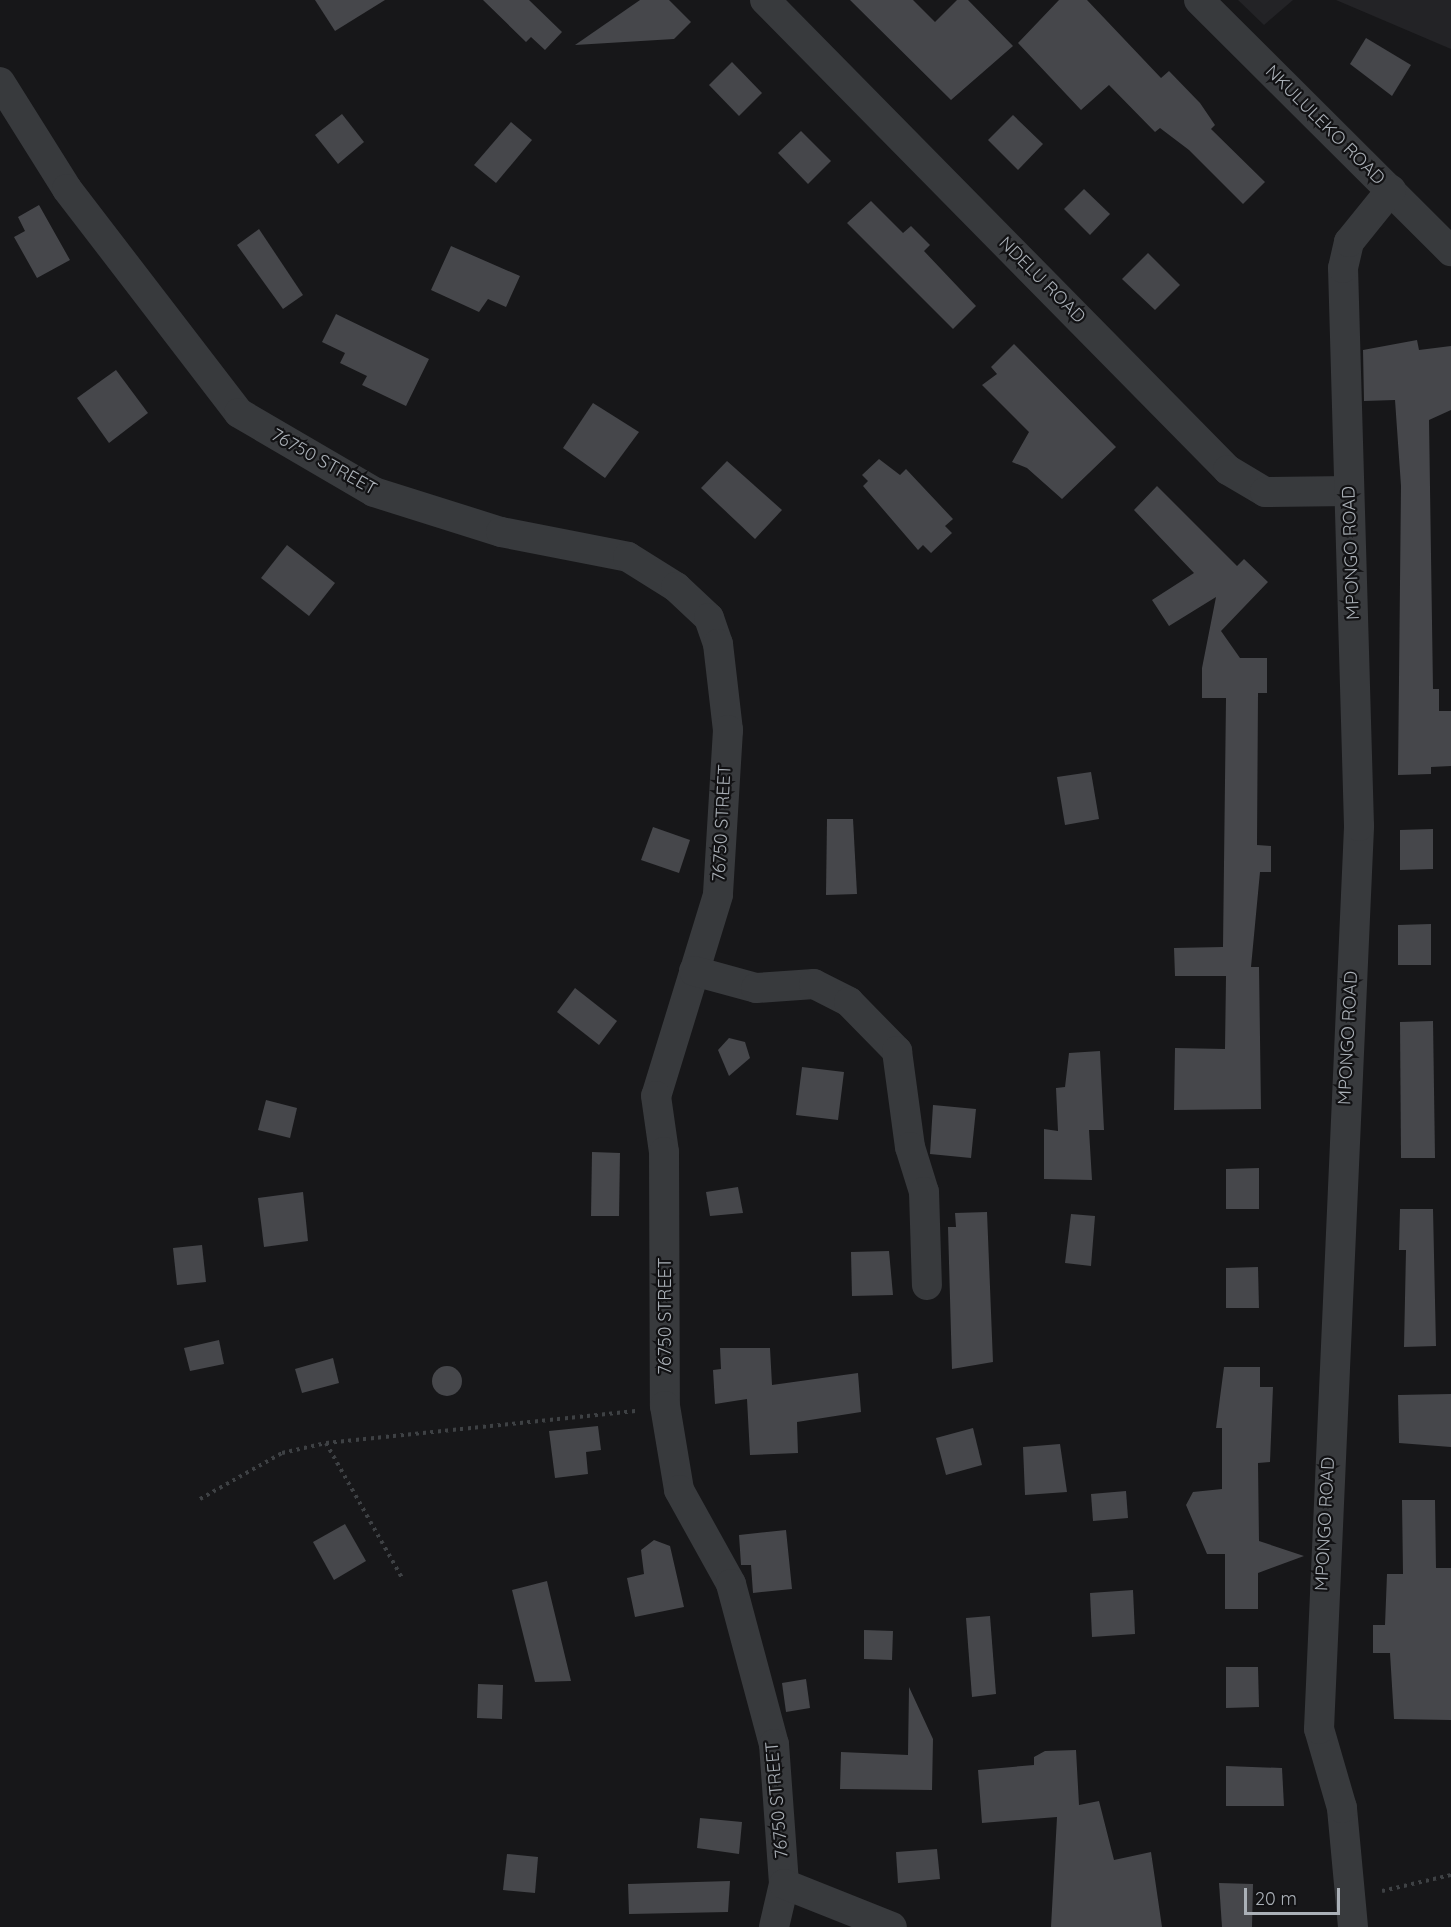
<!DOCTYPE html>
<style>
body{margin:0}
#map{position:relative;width:1451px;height:1927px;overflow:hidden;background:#171719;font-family:Quicksand,sans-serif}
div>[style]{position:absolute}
.built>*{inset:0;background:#232326}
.building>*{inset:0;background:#46474b}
.round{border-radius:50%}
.path>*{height:4px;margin-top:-2px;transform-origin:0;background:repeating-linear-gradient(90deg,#3e4144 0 3px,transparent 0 7.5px)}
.street>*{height:30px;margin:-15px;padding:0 15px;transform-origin:15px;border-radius:15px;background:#383a3d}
span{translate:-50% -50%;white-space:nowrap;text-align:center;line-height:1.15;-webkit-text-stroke:4.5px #121214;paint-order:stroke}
.street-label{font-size:18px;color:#aab0b7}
.scale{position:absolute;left:1244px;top:1888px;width:96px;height:27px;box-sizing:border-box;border:3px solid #aab0b7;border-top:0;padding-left:8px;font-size:18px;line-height:21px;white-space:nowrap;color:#aab0b7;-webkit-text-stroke:4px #121214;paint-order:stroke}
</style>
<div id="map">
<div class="built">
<div style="clip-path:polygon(1238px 0,1293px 0,1264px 25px)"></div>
<div style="clip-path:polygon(1336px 0,1451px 0,1451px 49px)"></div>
</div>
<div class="building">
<div style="clip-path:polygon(315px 0,385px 0,335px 31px)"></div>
<div style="clip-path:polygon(483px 0,529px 0,562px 32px,545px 50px,531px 37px,526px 42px)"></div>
<div style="clip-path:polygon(640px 0,669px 0,691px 22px,674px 39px,575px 45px)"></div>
<div style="clip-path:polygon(850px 0,913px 0,935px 22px,957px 0,968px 0,1013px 46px,951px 100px)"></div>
<div style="clip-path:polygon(1059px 0,1087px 0,1161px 78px,1169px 71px,1200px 103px,1215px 125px,1211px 129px,1265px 182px,1243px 204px,1189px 150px,1160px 128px,1155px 132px,1109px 85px,1081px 110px,1018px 43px)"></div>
<div style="clip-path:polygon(1366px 38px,1411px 65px,1392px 96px,1350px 64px)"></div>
<div style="clip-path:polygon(732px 62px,762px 93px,739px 116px,709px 85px)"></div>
<div style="clip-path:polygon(342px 114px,364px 142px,338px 164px,315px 135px)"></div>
<div style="clip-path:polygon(1013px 115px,1043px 144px,1018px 170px,988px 140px)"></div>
<div style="clip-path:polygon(511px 122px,532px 140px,496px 183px,474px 165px)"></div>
<div style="clip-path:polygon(801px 131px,831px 161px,808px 184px,778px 153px)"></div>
<div style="clip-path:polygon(1084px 189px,1110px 214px,1090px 235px,1064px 209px)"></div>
<div style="clip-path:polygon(871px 201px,903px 233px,911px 226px,930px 245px,924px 251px,976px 306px,953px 329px,847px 223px)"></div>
<div style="clip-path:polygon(39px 205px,70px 260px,37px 278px,14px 237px,25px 231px,18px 217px)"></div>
<div style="clip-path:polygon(259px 229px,303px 295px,283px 309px,237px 245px)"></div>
<div style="clip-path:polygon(451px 246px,520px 276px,506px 307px,488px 299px,479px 312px,431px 290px)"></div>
<div style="clip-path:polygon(1148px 253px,1180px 285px,1155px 310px,1122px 279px)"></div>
<div style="clip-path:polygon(336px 314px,429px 359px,406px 406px,362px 385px,367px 376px,340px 363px,345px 353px,322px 342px)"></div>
<div style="clip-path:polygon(1417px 340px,1419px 350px,1451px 346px,1451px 410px,1429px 420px,1433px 689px,1439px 689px,1439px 711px,1451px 711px,1451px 766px,1431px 767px,1431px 774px,1398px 775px,1401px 486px,1395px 400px,1364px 401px,1363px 350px)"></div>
<div style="clip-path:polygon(1014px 344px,1116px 447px,1062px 499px,1027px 468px,1012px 462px,1029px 432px,982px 385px,997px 374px,991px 367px)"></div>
<div style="clip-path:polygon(116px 370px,148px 413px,109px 443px,77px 398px)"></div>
<div style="clip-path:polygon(593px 403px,639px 432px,605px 478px,563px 448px)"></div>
<div style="clip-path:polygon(879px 459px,900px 475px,906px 469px,953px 519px,945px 526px,952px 533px,931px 553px,923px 545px,918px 550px,863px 486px,868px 481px,862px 475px)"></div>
<div style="clip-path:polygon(727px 461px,782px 510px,755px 539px,701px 488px)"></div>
<div style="clip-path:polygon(1157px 486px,1237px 566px,1244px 559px,1268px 582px,1221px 631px,1240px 658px,1267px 658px,1267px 693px,1258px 693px,1257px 845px,1271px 846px,1271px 872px,1260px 872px,1251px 967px,1259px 967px,1261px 1109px,1174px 1110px,1175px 1048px,1225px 1049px,1226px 976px,1175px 976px,1174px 948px,1223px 947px,1226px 698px,1202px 698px,1202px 668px,1216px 597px,1169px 626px,1152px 600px,1194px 573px,1134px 510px)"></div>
<div style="clip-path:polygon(287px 545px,335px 583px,309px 616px,261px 578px)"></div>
<div style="clip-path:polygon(1091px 772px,1099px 819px,1065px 825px,1057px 777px)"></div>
<div style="clip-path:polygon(827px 819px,853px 819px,857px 894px,826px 895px)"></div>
<div style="clip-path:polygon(653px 827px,690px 840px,679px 873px,641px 860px)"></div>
<div style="clip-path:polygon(1433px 829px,1433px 869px,1400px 870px,1400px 830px)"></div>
<div style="clip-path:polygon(1431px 924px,1431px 965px,1398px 965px,1398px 925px)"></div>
<div style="clip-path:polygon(575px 988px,617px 1021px,599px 1045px,557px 1012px)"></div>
<div style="clip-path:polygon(1433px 1021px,1435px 1158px,1401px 1158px,1400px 1022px)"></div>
<div style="clip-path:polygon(729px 1038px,745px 1042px,750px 1058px,729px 1076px,718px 1050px)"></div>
<div style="clip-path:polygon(1100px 1051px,1104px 1130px,1089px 1130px,1092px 1180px,1044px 1179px,1044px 1129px,1058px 1131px,1056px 1088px,1065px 1087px,1069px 1053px)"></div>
<div style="clip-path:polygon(802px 1067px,844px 1072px,838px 1120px,796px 1115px)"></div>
<div style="clip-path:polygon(266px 1100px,297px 1108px,290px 1138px,258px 1130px)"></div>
<div style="clip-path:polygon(933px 1105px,976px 1109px,971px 1158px,930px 1154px)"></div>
<div style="clip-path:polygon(592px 1152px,620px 1153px,619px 1216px,591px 1216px)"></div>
<div style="clip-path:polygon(1259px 1168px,1259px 1209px,1226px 1209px,1226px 1169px)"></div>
<div style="clip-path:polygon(738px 1187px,743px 1213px,710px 1216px,706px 1192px)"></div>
<div style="clip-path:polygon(303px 1192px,308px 1241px,264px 1247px,258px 1198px)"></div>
<div style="clip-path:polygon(1400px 1209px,1433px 1209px,1436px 1346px,1404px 1347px,1406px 1250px,1399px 1250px)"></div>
<div style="clip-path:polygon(987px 1212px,993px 1362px,952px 1369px,948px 1227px,956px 1227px,955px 1213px)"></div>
<div style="clip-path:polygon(1071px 1214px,1095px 1216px,1091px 1266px,1065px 1263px)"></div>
<div style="clip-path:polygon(202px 1245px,206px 1282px,177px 1285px,173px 1248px)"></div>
<div style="clip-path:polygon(889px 1251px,893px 1295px,852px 1296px,851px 1252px)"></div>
<div style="clip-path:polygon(1258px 1267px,1259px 1308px,1226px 1308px,1226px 1268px)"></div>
<div style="clip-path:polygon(219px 1340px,224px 1364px,190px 1371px,184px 1348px)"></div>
<div style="clip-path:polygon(720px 1348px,770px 1348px,772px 1385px,858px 1373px,861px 1412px,797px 1422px,798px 1453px,750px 1455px,747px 1399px,715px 1404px,713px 1370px,721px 1369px)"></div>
<div style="clip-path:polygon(333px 1358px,339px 1383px,302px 1393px,295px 1369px)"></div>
<div class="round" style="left:432px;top:1366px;width:30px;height:30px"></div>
<div style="clip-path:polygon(1224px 1367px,1260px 1367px,1260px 1387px,1273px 1387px,1270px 1462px,1258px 1463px,1259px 1541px,1304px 1556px,1258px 1573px,1258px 1609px,1225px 1609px,1225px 1554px,1207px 1554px,1186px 1505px,1193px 1492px,1222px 1489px,1222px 1428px,1216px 1428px)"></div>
<div style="clip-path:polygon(1451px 1394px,1451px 1447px,1399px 1443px,1398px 1395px)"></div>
<div style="clip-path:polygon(598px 1426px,601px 1450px,586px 1452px,588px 1474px,555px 1478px,549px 1431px)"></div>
<div style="clip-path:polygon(973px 1428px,982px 1465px,946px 1475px,936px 1438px)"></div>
<div style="clip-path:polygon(1060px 1444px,1067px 1492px,1025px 1495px,1023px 1447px)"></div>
<div style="clip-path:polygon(1126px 1491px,1128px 1518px,1093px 1521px,1091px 1494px)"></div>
<div style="clip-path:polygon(1402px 1500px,1435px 1500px,1436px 1568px,1451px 1568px,1451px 1720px,1394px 1719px,1390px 1653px,1373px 1653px,1373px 1625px,1385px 1625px,1387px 1574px,1403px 1574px)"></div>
<div style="clip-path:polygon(345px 1524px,366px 1561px,334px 1580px,313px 1542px)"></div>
<div style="clip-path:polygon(786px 1530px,792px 1589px,753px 1593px,751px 1565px,741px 1565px,739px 1535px)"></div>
<div style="clip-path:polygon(654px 1540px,670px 1546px,684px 1607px,635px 1617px,627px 1578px,644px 1574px,641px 1550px)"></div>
<div style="clip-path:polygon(547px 1581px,550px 1594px,571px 1681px,535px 1682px,512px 1590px)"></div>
<div style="clip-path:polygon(1133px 1590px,1135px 1634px,1092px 1637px,1090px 1593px)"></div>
<div style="clip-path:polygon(990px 1616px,996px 1694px,972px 1697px,966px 1618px)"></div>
<div style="clip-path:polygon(864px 1630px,893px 1631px,892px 1660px,864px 1659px)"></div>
<div style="clip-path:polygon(1226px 1667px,1258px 1667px,1259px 1707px,1226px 1708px)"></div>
<div style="clip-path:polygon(806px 1679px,810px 1708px,786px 1712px,782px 1683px)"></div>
<div style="clip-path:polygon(478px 1684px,503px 1685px,502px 1719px,477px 1718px)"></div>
<div style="clip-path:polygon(909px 1687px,933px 1739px,932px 1790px,840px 1789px,841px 1752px,908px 1755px)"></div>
<div style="clip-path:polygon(1076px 1750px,1079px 1805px,1099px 1801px,1114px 1860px,1151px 1852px,1162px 1927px,1051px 1927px,1057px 1817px,982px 1823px,978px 1770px,1034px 1765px,1034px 1757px,1045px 1751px)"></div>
<div style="clip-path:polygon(1226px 1766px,1282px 1768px,1284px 1806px,1226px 1806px)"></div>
<div style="clip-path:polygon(700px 1818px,742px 1822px,739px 1854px,697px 1848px)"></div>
<div style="clip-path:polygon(937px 1849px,940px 1879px,898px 1883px,896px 1852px)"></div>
<div style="clip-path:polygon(507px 1854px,538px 1857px,535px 1893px,503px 1890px)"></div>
<div style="clip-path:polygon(730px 1881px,728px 1912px,629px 1914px,628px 1884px)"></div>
<div style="clip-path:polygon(1219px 1883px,1253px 1884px,1252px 1927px,1222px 1927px)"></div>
</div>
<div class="path">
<div style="left:326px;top:1443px;width:155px;rotate:60.6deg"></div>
<div style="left:200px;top:1499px;width:94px;rotate:-29.3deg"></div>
<div style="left:282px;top:1453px;width:45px;rotate:-12.8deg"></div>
<div style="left:326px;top:1443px;width:311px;rotate:-5.9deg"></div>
<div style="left:1382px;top:1891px;width:71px;rotate:-13.1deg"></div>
</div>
<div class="street">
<div style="left:765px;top:0;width:660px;rotate:45.43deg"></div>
<div style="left:1228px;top:470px;width:43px;rotate:30.7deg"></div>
<div style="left:1265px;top:492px;width:84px;rotate:-0.7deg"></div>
<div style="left:1199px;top:0;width:356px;rotate:44.9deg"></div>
<div style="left:0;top:82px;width:126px;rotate:57.9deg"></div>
<div style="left:67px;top:189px;width:282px;rotate:52.5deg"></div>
<div style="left:239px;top:413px;width:156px;rotate:30.3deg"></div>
<div style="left:374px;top:492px;width:133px;rotate:17.5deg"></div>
<div style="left:501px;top:532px;width:129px;rotate:11.1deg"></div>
<div style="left:628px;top:557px;width:57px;rotate:32deg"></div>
<div style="left:676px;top:587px;width:45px;rotate:43.2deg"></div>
<div style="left:709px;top:618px;width:28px;rotate:71deg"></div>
<div style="left:718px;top:644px;width:87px;rotate:83.4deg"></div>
<div style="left:728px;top:730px;width:165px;rotate:93.5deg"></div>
<div style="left:718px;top:895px;width:210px;rotate:107.1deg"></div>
<div style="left:656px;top:1096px;width:57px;rotate:81.9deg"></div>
<div style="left:664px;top:1152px;width:254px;rotate:89.8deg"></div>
<div style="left:665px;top:1406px;width:85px;rotate:80.5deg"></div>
<div style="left:679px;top:1490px;width:107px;rotate:61deg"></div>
<div style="left:731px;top:1584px;width:166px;rotate:75deg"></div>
<div style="left:774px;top:1744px;width:140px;rotate:85.9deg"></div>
<div style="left:784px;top:1884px;width:44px;rotate:103.1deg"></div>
<div style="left:694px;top:971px;width:64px;rotate:15.3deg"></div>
<div style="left:756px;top:988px;width:58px;rotate:-3.9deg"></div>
<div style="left:814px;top:984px;width:39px;rotate:27deg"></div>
<div style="left:849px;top:1002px;width:69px;rotate:45.6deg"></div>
<div style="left:897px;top:1051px;width:97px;rotate:82.3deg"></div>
<div style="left:910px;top:1147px;width:47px;rotate:72.7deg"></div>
<div style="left:924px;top:1192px;width:93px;rotate:88.2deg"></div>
<div style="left:784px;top:1884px;width:116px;rotate:21.7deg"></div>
<div style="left:1353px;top:1927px;width:120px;rotate:-95.3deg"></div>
<div style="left:1342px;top:1808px;width:82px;rotate:-106.2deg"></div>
<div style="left:1319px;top:1729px;width:904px;rotate:-87.46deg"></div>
<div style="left:1359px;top:826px;width:558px;rotate:-91.64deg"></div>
<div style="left:1343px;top:268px;width:27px;rotate:-77deg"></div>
<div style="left:1349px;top:242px;width:67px;rotate:-51.1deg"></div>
</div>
<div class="street-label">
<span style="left:1325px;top:125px;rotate:45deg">NKULULEKO ROAD</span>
<span style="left:1042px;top:280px;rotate:45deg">NDELU ROAD</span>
<span style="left:324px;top:462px;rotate:29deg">76750 STREET</span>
<span style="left:1351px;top:553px;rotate:-92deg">MPONGO ROAD</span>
<span style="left:722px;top:823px;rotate:-87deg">76750 STREET</span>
<span style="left:1348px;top:1038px;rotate:-87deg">MPONGO ROAD</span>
<span style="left:665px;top:1316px;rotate:-90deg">76750 STREET</span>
<span style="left:1325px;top:1524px;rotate:-87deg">MPONGO ROAD</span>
<span style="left:777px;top:1800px;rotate:-95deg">76750 STREET</span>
</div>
<div class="scale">20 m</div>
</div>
